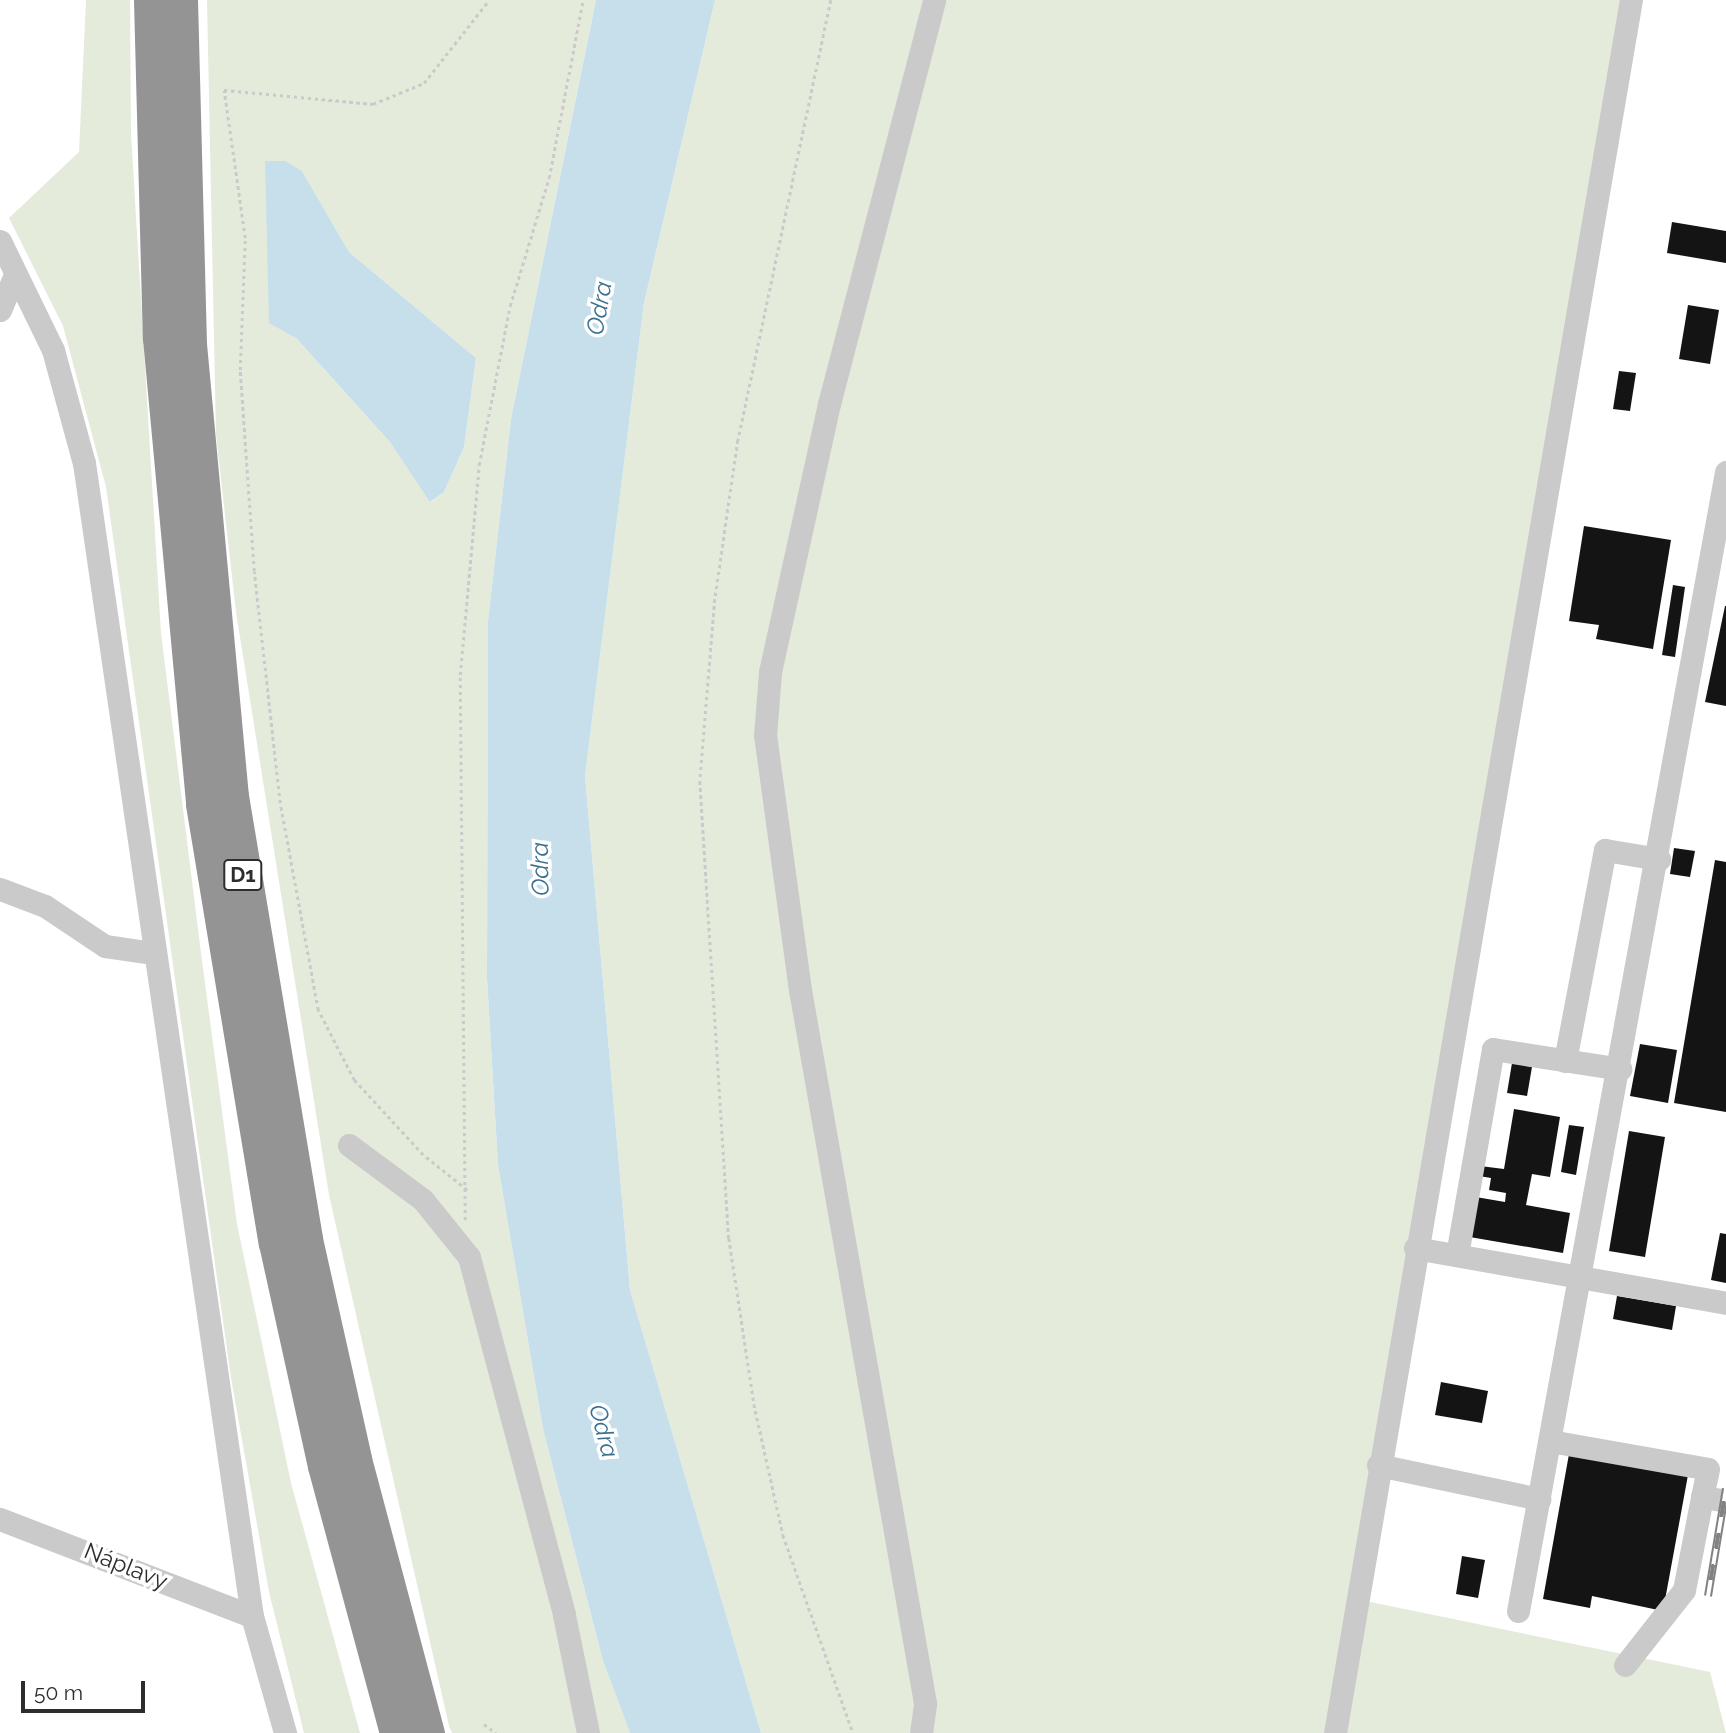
<!DOCTYPE html>
<meta charset="utf-8">
<style>
body{margin:0}
#map{position:relative;width:1726px;height:1733px;overflow:hidden;background:#fff;font-family:Raleway,sans-serif}
div>[style]{position:absolute}
.green>*{inset:0;background:#e4ebdb}
.water>*{inset:0;background:#c7deeb}
.building>*{inset:0;background:#141414}
.path>*{height:2.5px;margin-top:-1.25px;transform-origin:0;background:repeating-linear-gradient(90deg,#cacaca 0 3.5px,transparent 0 7px)}
.minor>*{height:23px;margin:-11.5px;padding:0 11.5px;transform-origin:11.5px;border-radius:11.5px;background:#cacaca}
.highway>*{height:33px;margin:-16.5px;padding:0 16.5px;transform-origin:16.5px;border-radius:16.5px;background:#949494}
.rail>*{height:8px;margin-top:-4px;transform-origin:0;background:repeating-linear-gradient(90deg,#fff 0 16px,#828282 0 32px);box-sizing:border-box;border-block:2px solid #828282}
span{translate:-50% -50%;white-space:nowrap;text-align:center;line-height:1.15;-webkit-text-stroke:7px #fff;paint-order:stroke}
.shield-label span{padding:2px 5px;background:#fff;border:2px solid;border-radius:5px;-webkit-text-stroke-width:0}
.shield-label{font-size:21px;color:#2d2d2d;font-weight:700}
.street-label{font-size:23px;color:#2d2d2d}
.water-label{font-size:24px;color:#3b7090;font-style:italic}
.scale{position:absolute;left:21px;top:1681px;width:124px;height:32px;box-sizing:border-box;border:4px solid #2d2d2d;border-top:0;padding-left:9px;font-size:21px;line-height:24px;white-space:nowrap;color:#2d2d2d;-webkit-text-stroke:5px #fff;paint-order:stroke}
</style>
<div id="map">
<div class="green">
<div style="clip-path:polygon(86px 0,130px 0,131px 133px,161px 633px,201px 953px,237px 1224px,291px 1483px,360px 1733px,304px 1733px,269px 1592px,231px 1378px,106px 487px,63px 326px,9px 218px,79px 152px)"></div>
<div style="clip-path:polygon(evenodd,207px 0,596px 0,511px 419px,488px 621px,487px 979px,498px 1165px,543px 1429px,603px 1661px,630px 1733px,452px 1733px,449px 1726px,329px 1195px,236px 612px,216px 435px,207px 0,302px 171px,349px 252px,476px 358px,464px 447px,444px 492px,431px 502px,390px 442px,296px 338px,278px 326px,302px 171px)"></div>
<div style="clip-path:polygon(715px 0,1631px 0,1356px 1599px,1710px 1672px,1726px 1733px,761px 1733px,630px 1290px,585px 776px,644px 303px)"></div>
</div>
<div class="water">
<div style="clip-path:polygon(596px 0,715px 0,644px 303px,585px 776px,630px 1290px,761px 1733px,630px 1733px,603px 1661px,543px 1429px,498px 1165px,487px 979px,488px 621px,511px 419px)"></div>
<div style="clip-path:polygon(265px 161px,285px 161px,302px 171px,349px 252px,476px 358px,464px 447px,444px 492px,430px 502px,390px 442px,296px 338px,269px 323px)"></div>
</div>
<div class="building">
<div style="clip-path:polygon(1672px 222px,1726px 231px,1726px 263px,1667px 253px)"></div>
<div style="clip-path:polygon(1688px 305px,1719px 310px,1710px 364px,1679px 359px)"></div>
<div style="clip-path:polygon(1619px 371px,1636px 373px,1630px 411px,1613px 409px)"></div>
<div style="clip-path:polygon(1584px 526px,1671px 540px,1653px 649px,1596px 639px,1599px 625px,1569px 621px)"></div>
<div style="clip-path:polygon(1673px 585px,1685px 587px,1675px 657px,1662px 655px)"></div>
<div style="clip-path:polygon(1725px 606px,1726px 606px,1726px 706px,1705px 702px)"></div>
<div style="clip-path:polygon(1674px 848px,1695px 851px,1690px 877px,1670px 874px)"></div>
<div style="clip-path:polygon(1715px 860px,1726px 862px,1726px 1112px,1674px 1103px)"></div>
<div style="clip-path:polygon(1640px 1044px,1677px 1050px,1668px 1103px,1630px 1096px)"></div>
<div style="clip-path:polygon(1512px 1063px,1532px 1067px,1527px 1096px,1507px 1093px)"></div>
<div style="clip-path:polygon(1514px 1109px,1560px 1117px,1550px 1177px,1532px 1174px,1526px 1205px,1570px 1213px,1563px 1253px,1464px 1236px,1470px 1196px,1505px 1202px,1506px 1193px,1489px 1190px,1491px 1178px,1479px 1176px,1480px 1166px,1504px 1169px)"></div>
<div style="clip-path:polygon(1569px 1125px,1584px 1127px,1576px 1175px,1561px 1172px)"></div>
<div style="clip-path:polygon(1629px 1131px,1665px 1137px,1645px 1257px,1609px 1251px)"></div>
<div style="clip-path:polygon(1720px 1233px,1726px 1234px,1726px 1283px,1711px 1280px)"></div>
<div style="clip-path:polygon(1617px 1296px,1676px 1306px,1672px 1330px,1613px 1319px)"></div>
<div style="clip-path:polygon(1441px 1382px,1488px 1391px,1482px 1423px,1435px 1415px)"></div>
<div style="clip-path:polygon(1569px 1454px,1688px 1475px,1663px 1611px,1592px 1596px,1590px 1608px,1543px 1599px)"></div>
<div style="clip-path:polygon(1462px 1556px,1485px 1560px,1478px 1598px,1456px 1594px)"></div>
</div>
<div class="path">
<div style="left:831px;top:0;width:450px;rotate:101.9deg"></div>
<div style="left:738px;top:440px;width:161px;rotate:98.2deg"></div>
<div style="left:715px;top:599px;width:183px;rotate:94.7deg"></div>
<div style="left:700px;top:781px;width:458px;rotate:86.4deg"></div>
<div style="left:729px;top:1238px;width:168px;rotate:81.4deg"></div>
<div style="left:754px;top:1404px;width:134px;rotate:77.5deg"></div>
<div style="left:783px;top:1535px;width:210px;rotate:70.5deg"></div>
<div style="left:467px;top:1190px;width:56px;rotate:-141.5deg"></div>
<div style="left:423px;top:1155px;width:102px;rotate:-132.6deg"></div>
<div style="left:354px;top:1080px;width:79px;rotate:-117.2deg"></div>
<div style="left:318px;top:1010px;width:210px;rotate:-100.4deg"></div>
<div style="left:280px;top:803px;width:233px;rotate:-96.4deg"></div>
<div style="left:254px;top:571px;width:201px;rotate:-94deg"></div>
<div style="left:240px;top:370px;width:132px;rotate:-87.8deg"></div>
<div style="left:245px;top:238px;width:149px;rotate:-98.1deg"></div>
<div style="left:224px;top:90px;width:150px;rotate:5.4deg"></div>
<div style="left:373px;top:104px;width:55px;rotate:-22.4deg"></div>
<div style="left:424px;top:83px;width:105px;rotate:-51.9deg"></div>
<div style="left:465px;top:1220px;width:545px;rotate:-90.53deg"></div>
<div style="left:460px;top:675px;width:211px;rotate:-84.8deg"></div>
<div style="left:479px;top:465px;width:162px;rotate:-79deg"></div>
<div style="left:510px;top:306px;width:134px;rotate:-73.1deg"></div>
<div style="left:549px;top:178px;width:181px;rotate:-79.2deg"></div>
<div style="left:484px;top:1724px;width:15px;rotate:37deg"></div>
</div>
<div class="minor">
<div style="left:0;top:241px;width:121px;rotate:64.1deg"></div>
<div style="left:53px;top:350px;width:117px;rotate:74.7deg"></div>
<div style="left:84px;top:463px;width:1165px;rotate:81.71deg"></div>
<div style="left:252px;top:1616px;width:122px;rotate:74.2deg"></div>
<div style="left:0;top:310px;width:38px;rotate:-67deg"></div>
<div style="left:0;top:889px;width:48px;rotate:20.7deg"></div>
<div style="left:45px;top:906px;width:72px;rotate:33.7deg"></div>
<div style="left:105px;top:946px;width:49px;rotate:8.3deg"></div>
<div style="left:1565px;top:1061px;width:215px;rotate:-79.3deg"></div>
<div style="left:1605px;top:850px;width:55px;rotate:9.5deg"></div>
<div style="left:349px;top:1145px;width:92px;rotate:36.6deg"></div>
<div style="left:423px;top:1200px;width:73px;rotate:51.1deg"></div>
<div style="left:469px;top:1257px;width:370px;rotate:75.1deg"></div>
<div style="left:564px;top:1615px;width:120px;rotate:78.5deg"></div>
<div style="left:1415px;top:1248px;width:316px;rotate:10deg"></div>
<div style="left:1457px;top:1255px;width:209px;rotate:-80.1deg"></div>
<div style="left:1493px;top:1049px;width:129px;rotate:8.9deg"></div>
<div style="left:1550px;top:1441px;width:160px;rotate:10deg"></div>
<div style="left:1708px;top:1469px;width:29px;rotate:102deg"></div>
<div style="left:1378px;top:1465px;width:165px;rotate:11.9deg"></div>
<div style="left:0;top:1519px;width:270px;rotate:21.1deg"></div>
<div style="left:1518px;top:1611px;width:1158px;rotate:-79.65deg"></div>
<div style="left:1625px;top:1665px;width:95px;rotate:-51.8deg"></div>
<div style="left:1684px;top:1590px;width:95px;rotate:-79deg"></div>
<div style="left:1702px;top:1497px;width:24px;rotate:9deg"></div>
<div style="left:921px;top:1733px;width:30px;rotate:-82deg"></div>
<div style="left:925px;top:1703px;width:724px;rotate:-99.94deg"></div>
<div style="left:800px;top:990px;width:256px;rotate:-97.8deg"></div>
<div style="left:765px;top:736px;width:64px;rotate:-85.5deg"></div>
<div style="left:770px;top:672px;width:274px;rotate:-77.6deg"></div>
<div style="left:829px;top:404px;width:417px;rotate:-75.4deg"></div>
<div style="left:1335px;top:1733px;width:1758px;rotate:-80.31deg"></div>
</div>
<div class="highway">
<div style="left:150px;top:0;width:338px;rotate:88.5deg"></div>
<div style="left:159px;top:338px;width:468px;rotate:84.7deg"></div>
<div style="left:202px;top:804px;width:445px;rotate:80.6deg"></div>
<div style="left:275px;top:1243px;width:228px;rotate:77.6deg"></div>
<div style="left:324px;top:1466px;width:277px;rotate:74.9deg"></div>
<div style="left:181px;top:0;width:344px;rotate:88.5deg"></div>
<div style="left:190px;top:344px;width:454px;rotate:84.7deg"></div>
<div style="left:232px;top:796px;width:449px;rotate:80.5deg"></div>
<div style="left:306px;top:1239px;width:225px;rotate:77.4deg"></div>
<div style="left:355px;top:1459px;width:284px;rotate:75.1deg"></div>
</div>
<div class="rail">
<div style="left:1708px;top:1596px;width:109px;rotate:-80.5deg"></div>
</div>
<div class="shield-label">
<span style="left:243px;top:875px">D1</span>
</div>
<div class="street-label">
<span style="left:126px;top:1566px;rotate:22deg">Náplavy</span>
</div>
<div class="water-label">
<span style="left:599px;top:308px;rotate:-80deg">Odra</span>
<span style="left:540px;top:869px;rotate:-91deg">Odra</span>
<span style="left:604px;top:1431px;rotate:75deg">Odra</span>
</div>
<div class="scale">50 m</div>
</div>
